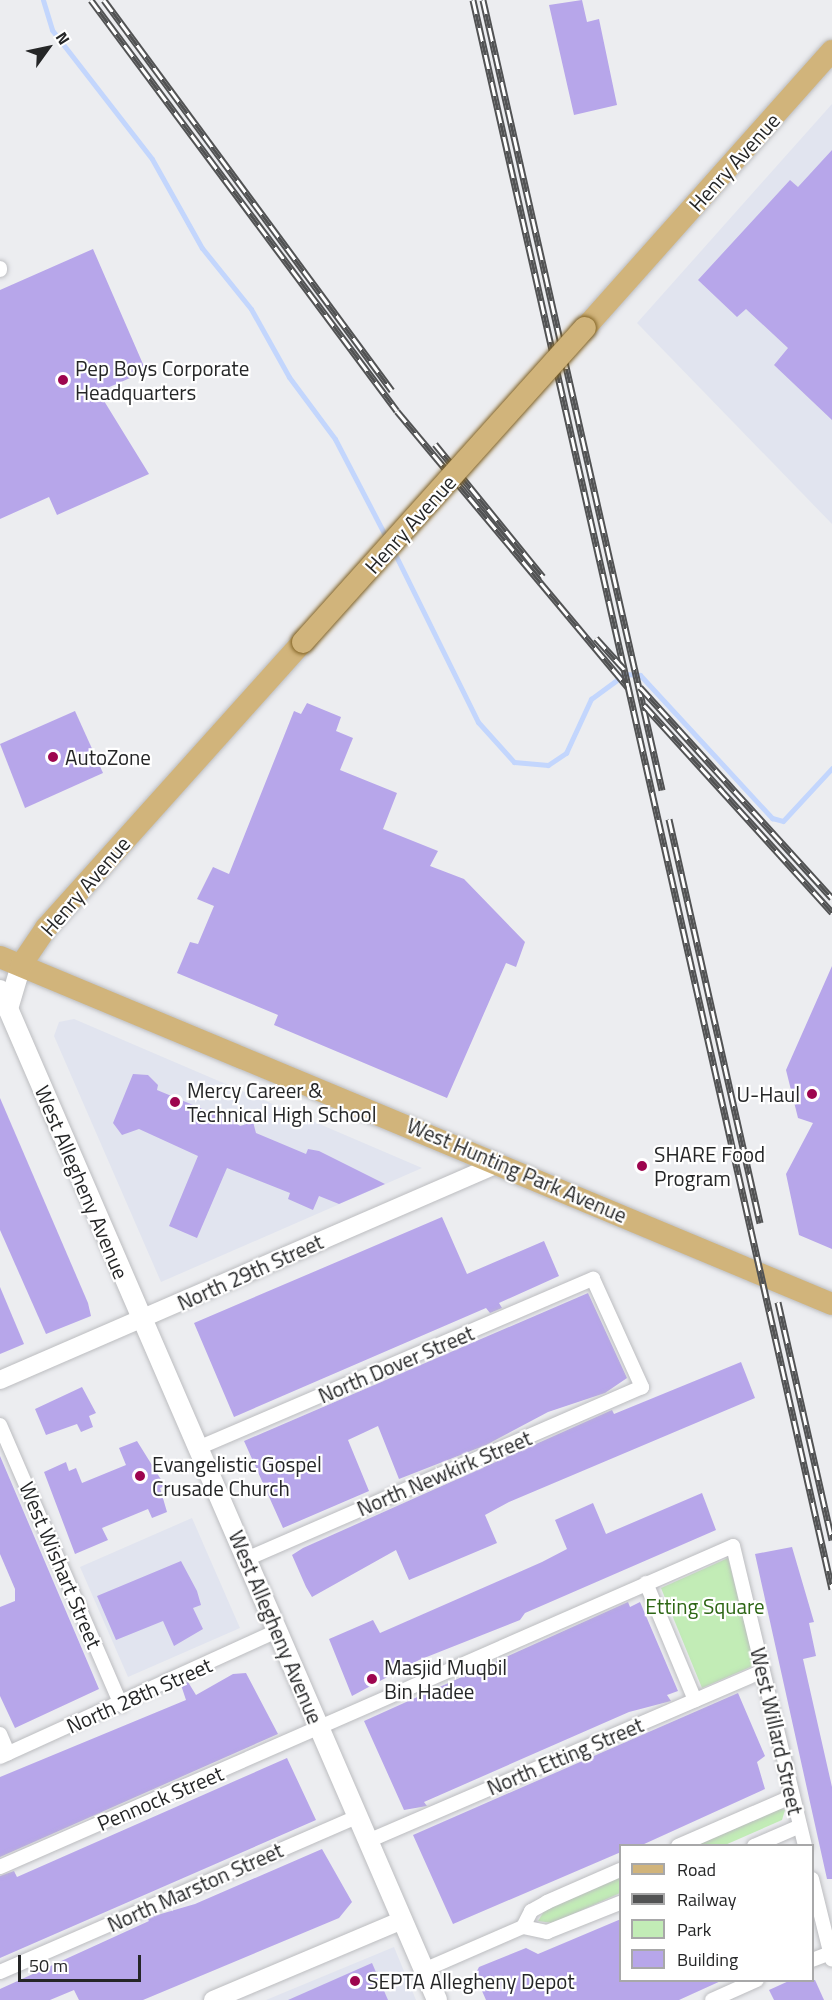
<!DOCTYPE html>
<style>
body{margin:0}
#map{position:relative;width:832px;height:2000px;overflow:hidden;background:#ecedf0;font-family:"Titillium Web",sans-serif}
div>[style]{position:absolute}
.built>*{inset:0;background:#e1e4ef}
.green>*{inset:0;background:#c2ecb6}
.stream>*{height:5px;margin:-2.5px;padding:0 2.5px;transform-origin:2.5px;border-radius:2.5px;background:#c3d6fd}
.building>*{inset:0;background:#b7a6ea}
.roads{filter:drop-shadow(0 0 2px #bcbdc0) drop-shadow(0 0 2px #bcbdc0)}
.minor>*{height:14px;margin:-7px;padding:0 7px;transform-origin:7px;border-radius:7px;background:#fff}
.tertiary>*{height:18px;margin:-9px;padding:0 9px;transform-origin:9px;border-radius:9px;background:#fff}
.secondary>*{height:20px;margin:-10px;padding:0 10px;transform-origin:10px;border-radius:10px;background:#fff}
.primary>*{height:22px;margin:-11px;padding:0 11px;transform-origin:11px;border-radius:11px;background:#d1b47b}
.rail>*{height:7px;margin-top:-3.5px;transform-origin:0;background:repeating-linear-gradient(90deg,#fff 0 14px,#525354 0 28px);box-sizing:border-box;border-block:2px solid #525354}
.bridges{filter:drop-shadow(0 0 2px #816224) drop-shadow(0 0 2px #816224)}
.primary-bridge>*{height:22px;margin:-11px;padding:0 11px;transform-origin:11px;border-radius:11px;background:#d1b47b}
.dots>*{width:16px;height:16px;translate:-50% -50%;box-sizing:border-box;border:3px solid #fff;border-radius:50%}
span{translate:-50% -50%;white-space:nowrap;text-align:center;line-height:1.15;-webkit-text-stroke:4.5px #fff;paint-order:stroke}
.street-label{font-size:21px;color:#252627}
.poi-label{font-size:21px;color:#252627}
.left{translate:0 -50%;text-align:left}
.right{translate:-100% -50%;text-align:right}
.park-label{font-size:21px;color:#2d6615}
.legend{position:absolute;left:619px;top:1844px;width:195px;height:138px;box-sizing:border-box;background:#fff;border:2px solid #a8a8a9;margin:0;padding:8px 10px;list-style:none;font-size:18px;color:#252627}
.legend li{display:flex;align-items:center;gap:12px;height:30px}
.legend b{width:30px;border:2px solid #a8a8a9}
.north{position:absolute;left:18px;top:18px;width:60px;height:60px;-webkit-text-stroke:4px #fff;paint-order:stroke;rotate:57deg;font-size:16px;font-weight:700;line-height:24px;text-align:center;color:#252627}
.north::after{content:'';display:block;margin:auto;width:21px;height:27px;background:#252627;clip-path:polygon(50% 0,100% 100%,50% 72%,0 100%)}
.scale{position:absolute;left:18px;top:1955px;width:123px;height:27px;box-sizing:border-box;border:3px solid #252627;border-top:0;padding-left:8px;font-size:18px;line-height:21px;white-space:nowrap;color:#252627;-webkit-text-stroke:4px #fff;paint-order:stroke}
</style>
<div id="map">
<div class="built">
<div style="clip-path:polygon(832px 104px,832px 524px,637px 323px)"></div>
<div style="clip-path:polygon(74px 1019px,422px 1168px,161px 1282px,54px 1036px,59px 1022px)"></div>
<div style="clip-path:polygon(192px 1518px,240px 1628px,128px 1677px,80px 1567px)"></div>
<div style="clip-path:polygon(394px 1947px,416px 2000px,266px 2000px)"></div>
</div>
<div class="green">
<div style="clip-path:polygon(728px 1558px,755px 1665px,702px 1688px,661px 1588px)"></div>
<div style="clip-path:polygon(775px 1807px,785px 1810px,782px 1820px,725px 1845px,689px 1846px)"></div>
<div style="clip-path:polygon(620px 1876px,620px 1893px,553px 1923px,538px 1921px,546px 1908px)"></div>
</div>
<div class="stream">
<div style="left:43px;top:0;width:31px;rotate:73deg"></div>
<div style="left:52px;top:30px;width:163px;rotate:52.2deg"></div>
<div style="left:152px;top:159px;width:102px;rotate:60.7deg"></div>
<div style="left:202px;top:248px;width:78px;rotate:51.2deg"></div>
<div style="left:251px;top:309px;width:78px;rotate:60.8deg"></div>
<div style="left:289px;top:377px;width:77px;rotate:53.4deg"></div>
<div style="left:335px;top:439px;width:113px;rotate:62.5deg"></div>
<div style="left:393px;top:550px;width:192px;rotate:63.7deg"></div>
<div style="left:478px;top:722px;width:54px;rotate:48deg"></div>
<div style="left:514px;top:762px;width:34px;rotate:5deg"></div>
<div style="left:548px;top:765px;width:22px;rotate:-34deg"></div>
<div style="left:566px;top:753px;width:60px;rotate:-65.2deg"></div>
<div style="left:591px;top:699px;width:42px;rotate:-36.3deg"></div>
<div style="left:625px;top:674px;width:15px;rotate:4deg"></div>
<div style="left:640px;top:675px;width:195px;rotate:47.3deg"></div>
<div style="left:772px;top:818px;width:11px;rotate:15deg"></div>
<div style="left:783px;top:821px;width:72px;rotate:-47.2deg"></div>
</div>
<div class="building">
<div style="clip-path:polygon(582px 0,587px 22px,599px 19px,617px 105px,574px 115px,549px 5px)"></div>
<div style="clip-path:polygon(832px 150px,832px 420px,774px 365px,788px 348px,746px 309px,737px 317px,698px 280px,790px 180px,798px 187px)"></div>
<div style="clip-path:polygon(93px 249px,146px 371px,105px 389px,108px 394px,101px 396px,149px 474px,57px 515px,49px 497px,0 519px,0 290px)"></div>
<div style="clip-path:polygon(307px 703px,341px 717px,336px 731px,353px 738px,340px 770px,397px 793px,383px 829px,438px 851px,430px 866px,464px 879px,525px 942px,516px 967px,506px 963px,447px 1098px,274px 1025px,278px 1015px,177px 973px,190px 942px,198px 944px,214px 906px,197px 899px,213px 867px,229px 874px,294px 711px,301px 714px)"></div>
<div style="clip-path:polygon(75px 711px,103px 773px,25px 808px,0 744px)"></div>
<div style="clip-path:polygon(832px 966px,832px 1249px,799px 1235px,786px 1174px,813px 1123px,798px 1118px,786px 1070px)"></div>
<div style="clip-path:polygon(133px 1074px,148px 1075px,158px 1085px,157px 1090px,210px 1112px,219px 1107px,240px 1126px,253px 1122px,256px 1133px,306px 1154px,308px 1149px,319px 1151px,385px 1184px,339px 1204px,319px 1196px,313px 1210px,288px 1199px,290px 1193px,227px 1168px,197px 1238px,169px 1226px,198px 1156px,139px 1129px,122px 1135px,113px 1123px)"></div>
<div style="clip-path:polygon(0 1098px,88px 1303px,91px 1316px,46px 1334px,0 1230px)"></div>
<div style="clip-path:polygon(442px 1217px,467px 1274px,544px 1241px,559px 1276px,499px 1303px,502px 1308px,490px 1313px,486px 1308px,234px 1417px,194px 1323px)"></div>
<div style="clip-path:polygon(0 1287px,24px 1344px,0 1354px)"></div>
<div style="clip-path:polygon(588px 1293px,627px 1378px,605px 1393px,548px 1412px,486px 1445px,399px 1479px,378px 1426px,348px 1440px,369px 1491px,283px 1528px,244px 1441px)"></div>
<div style="clip-path:polygon(741px 1362px,755px 1398px,509px 1502px,485px 1515px,497px 1543px,409px 1580px,396px 1550px,312px 1597px,306px 1587px,292px 1555px,303px 1548px,612px 1410px,614px 1414px)"></div>
<div style="clip-path:polygon(82px 1387px,96px 1413px,89px 1416px,93px 1427px,81px 1432px,77px 1424px,46px 1435px,35px 1409px)"></div>
<div style="clip-path:polygon(137px 1441px,165px 1486px,160px 1488px,167px 1512px,152px 1518px,148px 1509px,102px 1528px,108px 1540px,75px 1554px,44px 1472px,66px 1462px,69px 1471px,76px 1468px,82px 1483px,126px 1465px,119px 1448px)"></div>
<div style="clip-path:polygon(0 1456px,99px 1689px,15px 1728px,0 1696px,0 1607px,15px 1601px,15px 1589px,0 1554px)"></div>
<div style="clip-path:polygon(702px 1493px,716px 1530px,525px 1613px,520px 1620px,419px 1660px,352px 1696px,329px 1639px,373px 1620px,380px 1633px,542px 1562px,567px 1549px,555px 1520px,593px 1503px,606px 1534px)"></div>
<div style="clip-path:polygon(792px 1547px,814px 1622px,809px 1623px,816px 1656px,803px 1659px,832px 1787px,832px 1879px,827px 1879px,755px 1554px)"></div>
<div style="clip-path:polygon(181px 1561px,197px 1591px,201px 1605px,193px 1608px,203px 1629px,174px 1646px,163px 1621px,116px 1640px,97px 1596px)"></div>
<div style="clip-path:polygon(628px 1602px,630px 1607px,640px 1602px,678px 1691px,667px 1695px,671px 1701px,629px 1712px,424px 1802px,427px 1806px,404px 1810px,364px 1721px)"></div>
<div style="clip-path:polygon(246px 1673px,278px 1734px,0 1857px,0 1777px,186px 1700px,181px 1685px,188px 1682px,196px 1695px,233px 1674px)"></div>
<div style="clip-path:polygon(738px 1693px,765px 1756px,757px 1762px,765px 1789px,642px 1845px,621px 1845px,621px 1852px,453px 1924px,413px 1835px)"></div>
<div style="clip-path:polygon(287px 1758px,316px 1820px,0 1958px,0 1876px,14px 1871px,17px 1877px)"></div>
<div style="clip-path:polygon(322px 1849px,352px 1902px,339px 1918px,143px 2000px,79px 2000px,74px 1990px,50px 2000px,0 2000px,0 1989px,149px 1921px,147px 1918px,195px 1904px)"></div>
<div style="clip-path:polygon(621px 1919px,621px 1980px,723px 1980px,679px 2000px,486px 2000px,475px 1975px,479px 1967px,526px 1948px,538px 1954px)"></div>
<div style="clip-path:polygon(372px 1963px,388px 2000px,288px 2000px)"></div>
<div style="clip-path:polygon(791px 1980px,815px 1980px,824px 2000px,774px 2000px,769px 1990px)"></div>
</div>
<div class="roads">
<div class="minor">
<div style="left:0;top:268px;width:2px;rotate:90deg"></div>
<div style="left:0;top:1425px;width:305px;rotate:66.6deg"></div>
<div style="left:198px;top:1448px;width:430px;rotate:-23.2deg"></div>
<div style="left:593px;top:1279px;width:119px;rotate:65.6deg"></div>
<div style="left:642px;top:1387px;width:432px;rotate:156.5deg"></div>
<div style="left:646px;top:1583px;width:127px;rotate:67.3deg"></div>
<div style="left:0;top:1734px;width:21px;rotate:67deg"></div>
<div style="left:0;top:1757px;width:304px;rotate:-24.5deg"></div>
<div style="left:368px;top:1841px;width:430px;rotate:-23.3deg"></div>
<div style="left:678px;top:1846px;width:125px;rotate:-23.5deg"></div>
<div style="left:754px;top:1846px;width:50px;rotate:-23.5deg"></div>
<div style="left:0;top:1867px;width:800px;rotate:-23.65deg"></div>
<div style="left:733px;top:1546px;width:309px;rotate:76.5deg"></div>
<div style="left:812px;top:1879px;width:83px;rotate:76.1deg"></div>
<div style="left:523px;top:1927px;width:18px;rotate:-63deg"></div>
<div style="left:531px;top:1911px;width:18px;rotate:-29deg"></div>
<div style="left:547px;top:1902px;width:80px;rotate:-23.7deg"></div>
<div style="left:812px;top:1960px;width:19px;rotate:-21deg"></div>
<div style="left:424px;top:1970px;width:108px;rotate:-23.5deg"></div>
<div style="left:523px;top:1927px;width:25px;rotate:12deg"></div>
<div style="left:547px;top:1932px;width:79px;rotate:-21.7deg"></div>
<div style="left:0;top:1972px;width:391px;rotate:-23.5deg"></div>
<div style="left:712px;top:2000px;width:49px;rotate:-24deg"></div>
</div>
<div class="tertiary">
<div style="left:0;top:1380px;width:545px;rotate:-23.46deg"></div>
<div style="left:213px;top:2000px;width:205px;rotate:-22.9deg"></div>
</div>
<div class="secondary">
<div style="left:0;top:990px;width:1100px;rotate:66.6deg"></div>
<div style="left:8px;top:1009px;width:46px;rotate:-73.5deg"></div>
</div>
<div class="primary">
<div style="left:585px;top:328px;width:371px;rotate:-48.3deg"></div>
<div style="left:0;top:957px;width:901px;rotate:22.64deg"></div>
<div style="left:21px;top:965px;width:45px;rotate:-56deg"></div>
<div style="left:46px;top:928px;width:385px;rotate:-48.1deg"></div>
</div>
</div>
<div class="rail">
<div style="left:91px;top:0;width:512px;rotate:53.33deg"></div>
<div style="left:397px;top:411px;width:360px;rotate:50.1deg"></div>
<div style="left:104px;top:0;width:485px;rotate:53.6deg"></div>
<div style="left:473px;top:0;width:1629px;rotate:77.27deg"></div>
<div style="left:483px;top:0;width:810px;rotate:77.23deg"></div>
<div style="left:435px;top:444px;width:171px;rotate:50.9deg"></div>
<div style="left:596px;top:638px;width:42px;rotate:47.9deg"></div>
<div style="left:640px;top:687px;width:285px;rotate:47.7deg"></div>
<div style="left:644px;top:705px;width:280px;rotate:47.8deg"></div>
<div style="left:669px;top:819px;width:414px;rotate:77.3deg"></div>
<div style="left:778px;top:1302px;width:244px;rotate:77.2deg"></div>
</div>
<div class="bridges">
<div class="primary-bridge">
<div style="left:303px;top:642px;width:422px;rotate:-48.1deg"></div>
</div>
</div>
<div class="dots">
<div style="left:63px;top:380px;background:#9d054f"></div>
<div style="left:53px;top:757px;background:#9d054f"></div>
<div style="left:812px;top:1094px;background:#9d054f"></div>
<div style="left:175px;top:1102px;background:#9d054f"></div>
<div style="left:642px;top:1166px;background:#9d054f"></div>
<div style="left:140px;top:1476px;background:#9d054f"></div>
<div style="left:372px;top:1679px;background:#9d054f"></div>
<div style="left:355px;top:1981px;background:#9d054f"></div>
</div>
<div class="street-label">
<span style="left:734px;top:162px;rotate:-48deg">Henry Avenue</span>
<span style="left:410px;top:524px;rotate:-48deg">Henry Avenue</span>
<span style="left:85px;top:886px;rotate:-49deg">Henry Avenue</span>
<span style="left:517px;top:1170px;rotate:23deg">West Hunting Park Avenue</span>
<span style="left:82px;top:1182px;rotate:67deg">West Allegheny Avenue</span>
<span style="left:250px;top:1272px;rotate:-24deg">North 29th Street</span>
<span style="left:396px;top:1364px;rotate:-23deg">North Dover Street</span>
<span style="left:444px;top:1473px;rotate:-23deg">North Newkirk Street</span>
<span style="left:61px;top:1565px;rotate:67deg">West Wishart Street</span>
<span style="left:276px;top:1627px;rotate:67deg">West Allegheny Avenue</span>
<span style="left:139px;top:1695px;rotate:-24deg">North 28th Street</span>
<span style="left:777px;top:1731px;rotate:77deg">West Willard Street</span>
<span style="left:565px;top:1756px;rotate:-23deg">North Etting Street</span>
<span style="left:160px;top:1798px;rotate:-23deg">Pennock Street</span>
<span style="left:195px;top:1887px;rotate:-24deg">North Marston Street</span>
</div>
<div class="poi-label">
<span class="left" style="left:75px;top:380px">Pep Boys Corporate<br>Headquarters</span>
<span class="left" style="left:65px;top:757px">AutoZone</span>
<span class="left" style="left:187px;top:1102px">Mercy Career &amp;<br>Technical High School</span>
<span class="right" style="left:800px;top:1094px">U-Haul</span>
<span class="left" style="left:654px;top:1166px">SHARE Food<br>Program</span>
<span class="left" style="left:152px;top:1476px">Evangelistic Gospel<br>Crusade Church</span>
<span class="left" style="left:384px;top:1679px">Masjid Muqbil<br>Bin Hadee</span>
<span class="left" style="left:367px;top:1981px">SEPTA Allegheny Depot</span>
</div>
<div class="park-label">
<span style="left:705px;top:1606px">Etting Square</span>
</div>
<ul class="legend">
<li><b style="height:8px;background:#d1b47b"></b>Road</li>
<li><b style="height:8px;background:#525354"></b>Railway</li>
<li><b style="height:16px;background:#c2ecb6"></b>Park</li>
<li><b style="height:16px;background:#b7a6ea"></b>Building</li>
</ul>
<div class="north">N</div>
<div class="scale">50 m</div>
</div>
